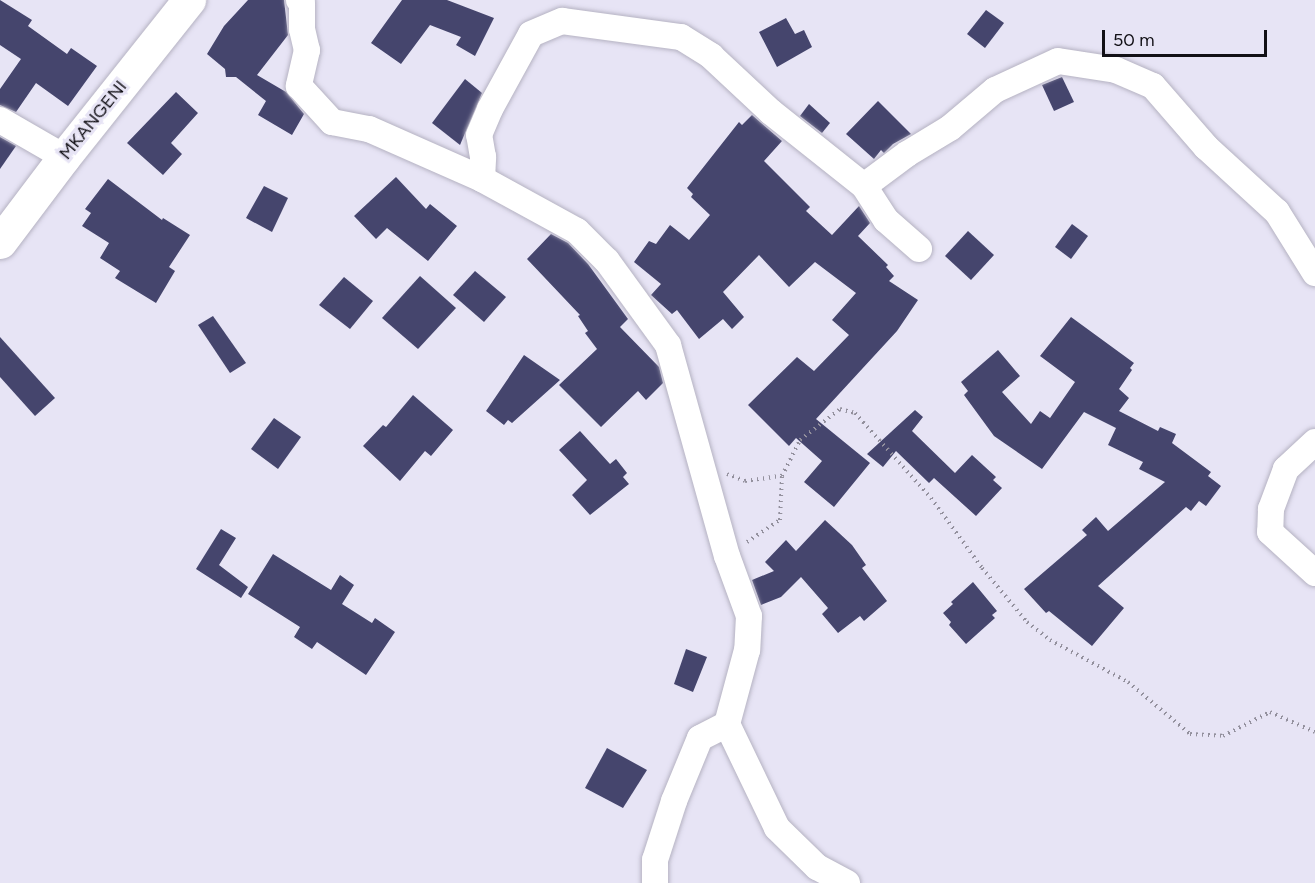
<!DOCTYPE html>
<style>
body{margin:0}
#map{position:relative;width:1315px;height:883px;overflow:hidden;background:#e7e4f5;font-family:Figtree,sans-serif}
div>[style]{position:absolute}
.building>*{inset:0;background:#45456d}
.path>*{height:4px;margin-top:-2px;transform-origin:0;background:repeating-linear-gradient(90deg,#93909d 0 1.5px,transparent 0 6px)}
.roads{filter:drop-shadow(0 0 2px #b5b2c2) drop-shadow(0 0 2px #b5b2c2)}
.street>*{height:26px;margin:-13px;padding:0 13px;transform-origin:13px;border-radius:13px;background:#fff}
.secondary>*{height:33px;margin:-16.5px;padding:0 16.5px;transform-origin:16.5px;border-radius:16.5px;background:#fff}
span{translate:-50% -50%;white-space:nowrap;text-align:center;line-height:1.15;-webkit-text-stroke:6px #e7e4f5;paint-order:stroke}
.street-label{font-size:18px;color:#121016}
.scale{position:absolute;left:1102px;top:30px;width:165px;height:27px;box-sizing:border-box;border:3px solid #121016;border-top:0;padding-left:8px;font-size:18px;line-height:21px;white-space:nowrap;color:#121016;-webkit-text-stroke:4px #e7e4f5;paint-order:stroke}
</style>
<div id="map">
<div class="building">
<div style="clip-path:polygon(0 0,32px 20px,28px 26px,67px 54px,71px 48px,97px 66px,68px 106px,36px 83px,16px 112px,0 105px,0 89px,21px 59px,0 45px)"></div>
<div style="clip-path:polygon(248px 0,284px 0,288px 35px,257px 75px,286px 92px,304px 114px,292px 135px,258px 115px,266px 101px,236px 77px,226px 77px,225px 69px,207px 54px,224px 26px)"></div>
<div style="clip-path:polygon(402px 0,447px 0,494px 18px,475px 56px,456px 45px,461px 37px,430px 25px,401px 64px,371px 43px)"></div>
<div style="clip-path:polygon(986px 10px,1004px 23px,985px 48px,967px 34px)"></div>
<div style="clip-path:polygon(786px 18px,795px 34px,804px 30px,812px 47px,777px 67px,759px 32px)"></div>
<div style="clip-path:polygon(1062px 77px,1074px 102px,1054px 111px,1042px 85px)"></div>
<div style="clip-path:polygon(465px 79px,482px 93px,460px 145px,432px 123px)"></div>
<div style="clip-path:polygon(176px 92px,198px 113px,171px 143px,182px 154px,163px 175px,127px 143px)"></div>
<div style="clip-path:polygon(878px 101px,911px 134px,893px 144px,884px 153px,881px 150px,874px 159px,846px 134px)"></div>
<div style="clip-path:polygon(809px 104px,830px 123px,822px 133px,800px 116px)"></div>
<div style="clip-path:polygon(752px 115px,782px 141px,764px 161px,810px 207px,806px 211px,832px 235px,859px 206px,870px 223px,858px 236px,888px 265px,886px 267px,894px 276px,889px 281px,918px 300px,897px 331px,816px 419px,870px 463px,834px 507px,804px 482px,822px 461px,796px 438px,789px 446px,748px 405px,797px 357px,814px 371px,849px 335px,832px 320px,856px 293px,815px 262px,789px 287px,759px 255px,723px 292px,744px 317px,732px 329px,723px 319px,699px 339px,677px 310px,672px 314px,651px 295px,661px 284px,634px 262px,649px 241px,656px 244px,670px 225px,689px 240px,710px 215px,691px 197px,693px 194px,687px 188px,739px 122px,742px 125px)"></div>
<div style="clip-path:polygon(0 137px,16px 146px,0 169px)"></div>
<div style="clip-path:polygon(396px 177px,426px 209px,430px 204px,457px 226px,428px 261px,387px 228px,376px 239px,354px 216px)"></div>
<div style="clip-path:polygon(108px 179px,162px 220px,163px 218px,190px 235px,169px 267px,175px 271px,156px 303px,115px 278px,120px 271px,100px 258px,109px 243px,82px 226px,91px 213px,85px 209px)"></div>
<div style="clip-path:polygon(264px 186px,288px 198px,272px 232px,246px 218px)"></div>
<div style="clip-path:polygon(1072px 224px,1088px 236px,1071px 259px,1055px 247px)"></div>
<div style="clip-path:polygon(968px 231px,994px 255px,971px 280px,945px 256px)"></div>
<div style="clip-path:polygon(551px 234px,568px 243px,588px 264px,628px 319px,620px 327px,659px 367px,663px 383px,646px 400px,638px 391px,601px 427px,559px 385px,597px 349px,585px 333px,588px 331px,578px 316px,580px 315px,527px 259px)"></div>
<div style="clip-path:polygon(475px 271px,506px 297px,484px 322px,453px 295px)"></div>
<div style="clip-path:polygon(420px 276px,456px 308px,418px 349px,382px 318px)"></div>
<div style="clip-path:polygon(344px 277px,373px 301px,350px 329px,319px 305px)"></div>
<div style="clip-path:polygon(213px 316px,246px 363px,230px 373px,198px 325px)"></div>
<div style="clip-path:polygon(1071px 317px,1134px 363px,1130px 368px,1132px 370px,1119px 389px,1129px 398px,1119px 411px,1158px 431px,1160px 427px,1176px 434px,1172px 443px,1211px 472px,1208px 476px,1221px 486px,1206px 506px,1199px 501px,1191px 511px,1186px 507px,1098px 586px,1124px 608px,1092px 646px,1049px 611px,1046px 613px,1024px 589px,1087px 535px,1082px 530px,1096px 517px,1108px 531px,1165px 482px,1139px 469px,1143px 462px,1108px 445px,1116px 428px,1084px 412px,1042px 469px,994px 436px,964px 395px,968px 391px,961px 382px,998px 350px,1020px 376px,1002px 392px,1031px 424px,1040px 411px,1050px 418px,1075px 382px,1040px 356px)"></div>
<div style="clip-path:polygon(0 337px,55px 398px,35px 416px,0 377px)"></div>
<div style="clip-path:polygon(524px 355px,560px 380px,512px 423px,508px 420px,504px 425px,486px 411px)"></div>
<div style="clip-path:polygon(413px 395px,453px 430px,431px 456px,425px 451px,400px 481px,363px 446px,383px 425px,386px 427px)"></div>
<div style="clip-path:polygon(915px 410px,923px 417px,912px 431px,955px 473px,972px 455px,996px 477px,993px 480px,1002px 488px,976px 516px,934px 478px,929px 483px,896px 451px,883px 467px,867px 454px)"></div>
<div style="clip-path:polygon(274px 418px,301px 437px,278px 469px,251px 449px)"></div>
<div style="clip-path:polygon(580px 431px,610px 464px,616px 459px,627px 473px,623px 477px,629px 484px,590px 515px,572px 495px,587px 480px,559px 450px)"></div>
<div style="clip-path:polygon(825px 520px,852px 545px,866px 565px,862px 568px,887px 601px,864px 621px,860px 616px,838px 633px,822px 614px,828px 608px,801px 577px,781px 597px,761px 605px,752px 580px,774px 571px,765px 562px,786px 540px,796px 551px)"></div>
<div style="clip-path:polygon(221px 529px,236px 538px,219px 565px,248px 587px,241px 598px,196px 569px)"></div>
<div style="clip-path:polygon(273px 554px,331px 590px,340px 575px,354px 585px,342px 604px,372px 623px,375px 618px,395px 632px,366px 675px,317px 642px,312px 649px,294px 637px,300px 627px,248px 594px)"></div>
<div style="clip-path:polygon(973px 582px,997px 611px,992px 615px,995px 618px,966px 644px,949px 625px,951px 622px,943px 613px,953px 604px,951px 602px)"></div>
<div style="clip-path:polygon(686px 649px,707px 657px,693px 692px,674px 684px)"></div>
<div style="clip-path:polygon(607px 748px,647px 770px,623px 808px,585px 788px)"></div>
</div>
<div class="path">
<div style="left:727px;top:474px;width:19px;rotate:21deg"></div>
<div style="left:745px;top:481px;width:37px;rotate:-8deg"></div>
<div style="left:747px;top:542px;width:40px;rotate:-34deg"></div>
<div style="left:780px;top:520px;width:44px;rotate:-87.4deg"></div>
<div style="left:782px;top:476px;width:40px;rotate:-63.4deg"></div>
<div style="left:800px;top:440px;width:51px;rotate:-37.8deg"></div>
<div style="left:840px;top:409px;width:16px;rotate:15deg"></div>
<div style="left:855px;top:413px;width:114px;rotate:48.2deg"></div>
<div style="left:931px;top:498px;width:87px;rotate:53.9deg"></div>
<div style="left:982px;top:568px;width:70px;rotate:50.2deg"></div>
<div style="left:1027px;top:622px;width:29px;rotate:38deg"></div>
<div style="left:1050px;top:640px;width:89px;rotate:28.3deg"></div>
<div style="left:1128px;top:682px;width:81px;rotate:40deg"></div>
<div style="left:1190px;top:734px;width:33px;rotate:3deg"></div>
<div style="left:1223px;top:736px;width:53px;rotate:-27.1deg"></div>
<div style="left:1270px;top:712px;width:49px;rotate:24deg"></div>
</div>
<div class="roads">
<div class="street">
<div style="left:299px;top:0;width:4px;rotate:45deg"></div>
<div style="left:302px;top:3px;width:26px;rotate:90deg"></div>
<div style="left:302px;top:29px;width:22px;rotate:77deg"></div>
<div style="left:307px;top:50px;width:37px;rotate:103deg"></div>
<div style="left:299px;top:86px;width:49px;rotate:47.5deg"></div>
<div style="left:332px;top:122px;width:38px;rotate:11deg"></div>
<div style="left:369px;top:129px;width:124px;rotate:23.9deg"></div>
<div style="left:482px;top:179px;width:108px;rotate:28.7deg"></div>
<div style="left:577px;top:231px;width:42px;rotate:45deg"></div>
<div style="left:607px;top:261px;width:104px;rotate:54deg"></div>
<div style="left:668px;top:345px;width:219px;rotate:74.4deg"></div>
<div style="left:727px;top:556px;width:64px;rotate:69.9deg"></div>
<div style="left:749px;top:616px;width:34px;rotate:93deg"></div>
<div style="left:747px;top:650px;width:77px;rotate:105.1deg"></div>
<div style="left:727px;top:724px;width:115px;rotate:64.3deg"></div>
<div style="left:777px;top:828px;width:56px;rotate:44.3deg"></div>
<div style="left:817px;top:867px;width:34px;rotate:28deg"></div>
<div style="left:0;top:120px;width:74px;rotate:30deg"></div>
<div style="left:482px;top:179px;width:22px;rotate:-87deg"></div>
<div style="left:483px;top:157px;width:22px;rotate:-100deg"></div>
<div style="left:479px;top:135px;width:28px;rotate:-67deg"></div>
<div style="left:490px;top:109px;width:85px;rotate:-61.3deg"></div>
<div style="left:531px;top:34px;width:34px;rotate:-23deg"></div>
<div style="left:562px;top:21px;width:120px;rotate:7.7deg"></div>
<div style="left:681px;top:37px;width:36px;rotate:32deg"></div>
<div style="left:711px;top:56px;width:82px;rotate:43deg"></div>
<div style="left:771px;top:112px;width:119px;rotate:38.5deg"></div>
<div style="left:864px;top:186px;width:40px;rotate:57.1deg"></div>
<div style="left:886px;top:220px;width:44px;rotate:41.3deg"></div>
<div style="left:864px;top:186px;width:54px;rotate:-36.7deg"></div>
<div style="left:907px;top:154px;width:50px;rotate:-31.2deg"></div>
<div style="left:950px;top:128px;width:59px;rotate:-40.2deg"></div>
<div style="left:995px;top:90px;width:69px;rotate:-24.7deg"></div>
<div style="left:1058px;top:61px;width:59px;rotate:8.8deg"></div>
<div style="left:1116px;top:70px;width:40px;rotate:23.4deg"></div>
<div style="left:1153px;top:86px;width:81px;rotate:49deg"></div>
<div style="left:1206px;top:147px;width:96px;rotate:42.5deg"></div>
<div style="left:1277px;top:212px;width:72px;rotate:58.1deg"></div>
<div style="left:1315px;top:442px;width:40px;rotate:137deg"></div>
<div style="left:1286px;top:469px;width:43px;rotate:110.6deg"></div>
<div style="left:1271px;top:509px;width:23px;rotate:92deg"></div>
<div style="left:1270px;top:532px;width:61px;rotate:42.3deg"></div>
<div style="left:655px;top:883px;width:23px;rotate:-90deg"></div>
<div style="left:655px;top:860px;width:62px;rotate:-72.1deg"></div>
<div style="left:674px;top:801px;width:68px;rotate:-67.6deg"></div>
<div style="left:700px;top:738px;width:30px;rotate:-27deg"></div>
</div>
<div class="secondary">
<div style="left:0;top:242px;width:106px;rotate:-53deg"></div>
<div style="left:64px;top:157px;width:201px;rotate:-51.5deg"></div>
</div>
</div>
<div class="street-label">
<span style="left:93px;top:120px;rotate:-51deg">MKANGENI</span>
</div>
<div class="scale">50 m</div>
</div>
